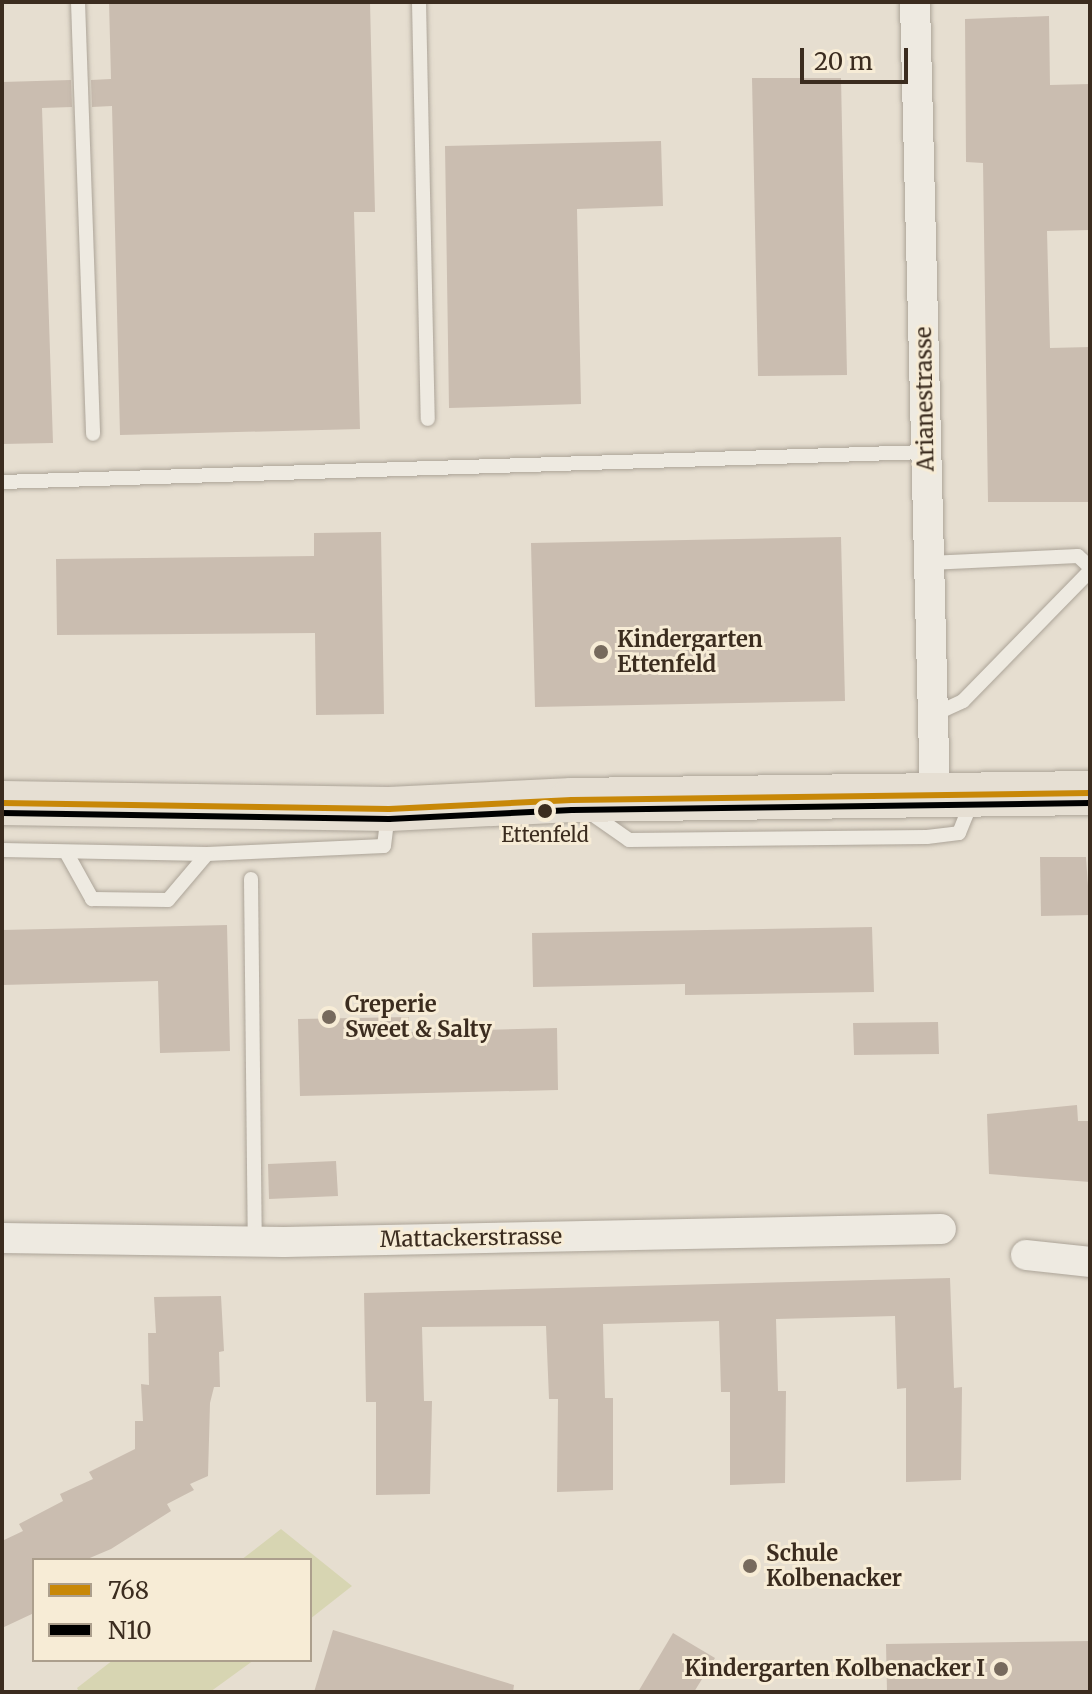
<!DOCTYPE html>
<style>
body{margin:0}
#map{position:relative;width:1092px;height:1694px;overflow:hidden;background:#e6ded0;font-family:Merriweather,serif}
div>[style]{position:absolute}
.green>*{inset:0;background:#d7d5b2}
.building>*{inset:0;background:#cabdb0}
.roads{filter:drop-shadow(0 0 2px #aca498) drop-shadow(0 0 2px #aca498)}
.lane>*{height:14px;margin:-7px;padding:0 7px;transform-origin:7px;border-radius:7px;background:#eeeae1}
.street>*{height:30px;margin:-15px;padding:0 15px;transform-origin:15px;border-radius:15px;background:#eeeae1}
.primary>*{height:44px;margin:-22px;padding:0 22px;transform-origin:22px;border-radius:22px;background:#e6dfd3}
.bus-1>*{height:6px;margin:-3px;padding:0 3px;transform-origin:3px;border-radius:3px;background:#c88808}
.bus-2>*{height:6px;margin:-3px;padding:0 3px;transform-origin:3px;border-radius:3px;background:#000}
.dots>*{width:22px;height:22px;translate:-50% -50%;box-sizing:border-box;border:4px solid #f7ecd6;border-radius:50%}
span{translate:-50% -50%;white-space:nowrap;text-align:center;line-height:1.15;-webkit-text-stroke:6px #f7ecd6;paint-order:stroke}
.bus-label{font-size:20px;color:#3b2c1f}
.street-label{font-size:22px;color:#3b2c1f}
.poi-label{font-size:22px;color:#3b2c1f;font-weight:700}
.left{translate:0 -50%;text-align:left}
.right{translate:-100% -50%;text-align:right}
.frame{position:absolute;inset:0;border:4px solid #3b2c1f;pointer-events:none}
.legend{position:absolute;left:32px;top:1558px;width:280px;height:104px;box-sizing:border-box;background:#f7ecd6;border:2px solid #ac9f8d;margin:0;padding:10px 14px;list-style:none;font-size:24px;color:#3b2c1f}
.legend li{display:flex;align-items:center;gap:16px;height:40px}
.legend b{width:40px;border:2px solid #ac9f8d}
.scale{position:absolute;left:800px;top:48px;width:108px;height:36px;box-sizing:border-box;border:4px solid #3b2c1f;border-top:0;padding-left:10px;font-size:24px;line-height:28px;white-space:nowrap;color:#3b2c1f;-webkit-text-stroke:6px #f7ecd6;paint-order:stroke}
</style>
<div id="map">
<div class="green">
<div style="clip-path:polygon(281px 1529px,352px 1586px,310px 1619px,310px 1560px,241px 1560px)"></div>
<div style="clip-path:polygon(113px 1660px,254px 1660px,210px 1692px,79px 1692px,77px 1688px)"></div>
</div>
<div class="building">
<div style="clip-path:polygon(109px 2px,370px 2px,375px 212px,354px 212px,360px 429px,120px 435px,112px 106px,92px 107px,91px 80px,111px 79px)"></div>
<div style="clip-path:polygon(1049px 16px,1050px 85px,1090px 84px,1090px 230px,1047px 231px,1050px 348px,1090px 347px,1090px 502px,988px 502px,983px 163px,966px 162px,965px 19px)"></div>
<div style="clip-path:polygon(752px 78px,841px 78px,847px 375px,758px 376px)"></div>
<div style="clip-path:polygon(71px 80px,72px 107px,42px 108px,53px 443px,2px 444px,2px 82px)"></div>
<div style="clip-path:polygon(661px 141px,663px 206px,577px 209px,581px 404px,449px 408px,445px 146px)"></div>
<div style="clip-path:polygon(381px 532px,384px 714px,316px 715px,315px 633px,57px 635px,56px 559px,314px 556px,314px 533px)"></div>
<div style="clip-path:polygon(841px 537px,845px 701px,535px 707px,531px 543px)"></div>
<div style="clip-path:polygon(1040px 857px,1086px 857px,1090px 915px,1041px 916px)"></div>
<div style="clip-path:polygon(227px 925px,230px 1051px,160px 1053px,158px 981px,2px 985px,2px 930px)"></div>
<div style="clip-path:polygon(872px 927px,874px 992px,685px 995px,685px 984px,533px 987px,532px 933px)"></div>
<div style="clip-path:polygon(409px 1017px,409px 1032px,557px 1028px,558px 1090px,300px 1096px,298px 1019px)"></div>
<div style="clip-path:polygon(938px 1022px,939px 1054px,854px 1055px,853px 1023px)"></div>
<div style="clip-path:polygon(1077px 1105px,1078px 1121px,1090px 1121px,1090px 1182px,989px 1174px,987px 1114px)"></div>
<div style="clip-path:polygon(336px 1161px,338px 1196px,269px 1199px,268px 1164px)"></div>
<div style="clip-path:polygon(950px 1278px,954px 1388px,962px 1387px,961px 1480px,906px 1482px,906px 1388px,897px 1389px,895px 1316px,776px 1319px,778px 1391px,786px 1391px,785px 1483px,730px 1485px,730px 1392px,721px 1392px,719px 1321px,603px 1324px,605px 1398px,613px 1398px,613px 1490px,557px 1492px,558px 1399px,549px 1399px,546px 1326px,422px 1327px,424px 1401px,432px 1401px,430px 1494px,376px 1495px,376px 1402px,366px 1402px,364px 1293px)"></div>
<div style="clip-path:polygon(221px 1296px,224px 1351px,219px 1352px,220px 1387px,214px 1387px,210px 1403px,208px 1476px,190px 1484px,194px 1490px,167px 1504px,171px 1511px,111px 1549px,85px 1560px,34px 1560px,34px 1613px,2px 1628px,2px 1541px,23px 1531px,19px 1524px,63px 1501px,60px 1494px,93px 1479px,89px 1472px,135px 1449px,135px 1421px,143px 1421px,141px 1384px,149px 1385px,148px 1333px,156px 1333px,154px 1297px)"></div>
<div style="clip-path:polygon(333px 1630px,514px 1685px,513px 1692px,314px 1692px)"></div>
<div style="clip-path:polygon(673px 1633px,715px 1658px,694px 1692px,638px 1692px)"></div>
<div style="clip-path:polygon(1090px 1641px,1090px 1692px,887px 1692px,886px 1644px)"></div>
</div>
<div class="roads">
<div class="lane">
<div style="left:78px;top:2px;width:432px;rotate:88deg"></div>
<div style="left:419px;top:2px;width:417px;rotate:88.8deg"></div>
<div style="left:2px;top:482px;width:924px;rotate:-1.86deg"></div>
<div style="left:929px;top:563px;width:149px;rotate:-2.7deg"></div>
<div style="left:1078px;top:556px;width:16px;rotate:43deg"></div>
<div style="left:933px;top:715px;width:33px;rotate:-25deg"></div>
<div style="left:963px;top:701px;width:182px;rotate:-45.7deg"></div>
<div style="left:589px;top:812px;width:49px;rotate:35deg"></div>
<div style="left:629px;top:840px;width:298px;rotate:-0.6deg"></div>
<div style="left:927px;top:837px;width:32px;rotate:-7deg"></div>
<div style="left:959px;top:833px;width:35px;rotate:-68deg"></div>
<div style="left:2px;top:850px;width:205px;rotate:1.1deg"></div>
<div style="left:207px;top:854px;width:177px;rotate:-2.6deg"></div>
<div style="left:384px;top:846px;width:33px;rotate:-83deg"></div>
<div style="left:66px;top:852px;width:54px;rotate:61deg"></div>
<div style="left:92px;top:899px;width:76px;rotate:0.8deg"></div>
<div style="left:168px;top:900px;width:60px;rotate:-49.7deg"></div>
<div style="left:251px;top:879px;width:361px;rotate:89.4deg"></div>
</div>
<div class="street">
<div style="left:915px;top:2px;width:795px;rotate:88.56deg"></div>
<div style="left:2px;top:1238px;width:282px;rotate:0.8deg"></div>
<div style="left:284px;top:1242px;width:657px;rotate:-1.13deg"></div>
<div style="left:1026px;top:1255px;width:64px;rotate:6.2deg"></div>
</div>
<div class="primary">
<div style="left:2px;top:803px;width:387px;rotate:0.9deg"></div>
<div style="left:389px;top:809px;width:183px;rotate:-2.8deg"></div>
<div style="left:572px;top:800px;width:518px;rotate:-0.77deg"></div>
</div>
</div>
<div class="bus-1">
<div style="left:2px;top:803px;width:387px;rotate:0.9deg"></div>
<div style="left:389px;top:809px;width:183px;rotate:-2.8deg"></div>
<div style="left:572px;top:800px;width:518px;rotate:-0.77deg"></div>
</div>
<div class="bus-2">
<div style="left:2px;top:813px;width:387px;rotate:0.9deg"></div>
<div style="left:389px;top:819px;width:183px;rotate:-2.8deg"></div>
<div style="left:572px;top:810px;width:518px;rotate:-0.77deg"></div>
</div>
<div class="dots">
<div style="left:601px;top:652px;background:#776a5d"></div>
<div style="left:545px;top:811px;background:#3b2c1f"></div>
<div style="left:329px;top:1017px;background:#776a5d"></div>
<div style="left:750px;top:1566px;background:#776a5d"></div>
<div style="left:1001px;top:1669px;background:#776a5d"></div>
</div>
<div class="bus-label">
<span style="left:545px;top:834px">Ettenfeld</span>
</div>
<div class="street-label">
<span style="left:925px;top:399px;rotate:-91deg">Arianestrasse</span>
<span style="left:471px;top:1238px;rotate:-1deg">Mattackerstrasse</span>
</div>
<div class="poi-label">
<span class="left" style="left:617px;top:652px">Kindergarten<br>Ettenfeld</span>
<span class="left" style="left:345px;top:1017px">Creperie<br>Sweet &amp; Salty</span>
<span class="left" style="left:766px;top:1566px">Schule<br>Kolbenacker</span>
<span class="right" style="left:985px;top:1669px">Kindergarten Kolbenacker I</span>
</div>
<div class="frame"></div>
<ul class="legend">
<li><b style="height:10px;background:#c88808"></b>768</li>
<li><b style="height:10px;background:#000"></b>N10</li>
</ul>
<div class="scale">20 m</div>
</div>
